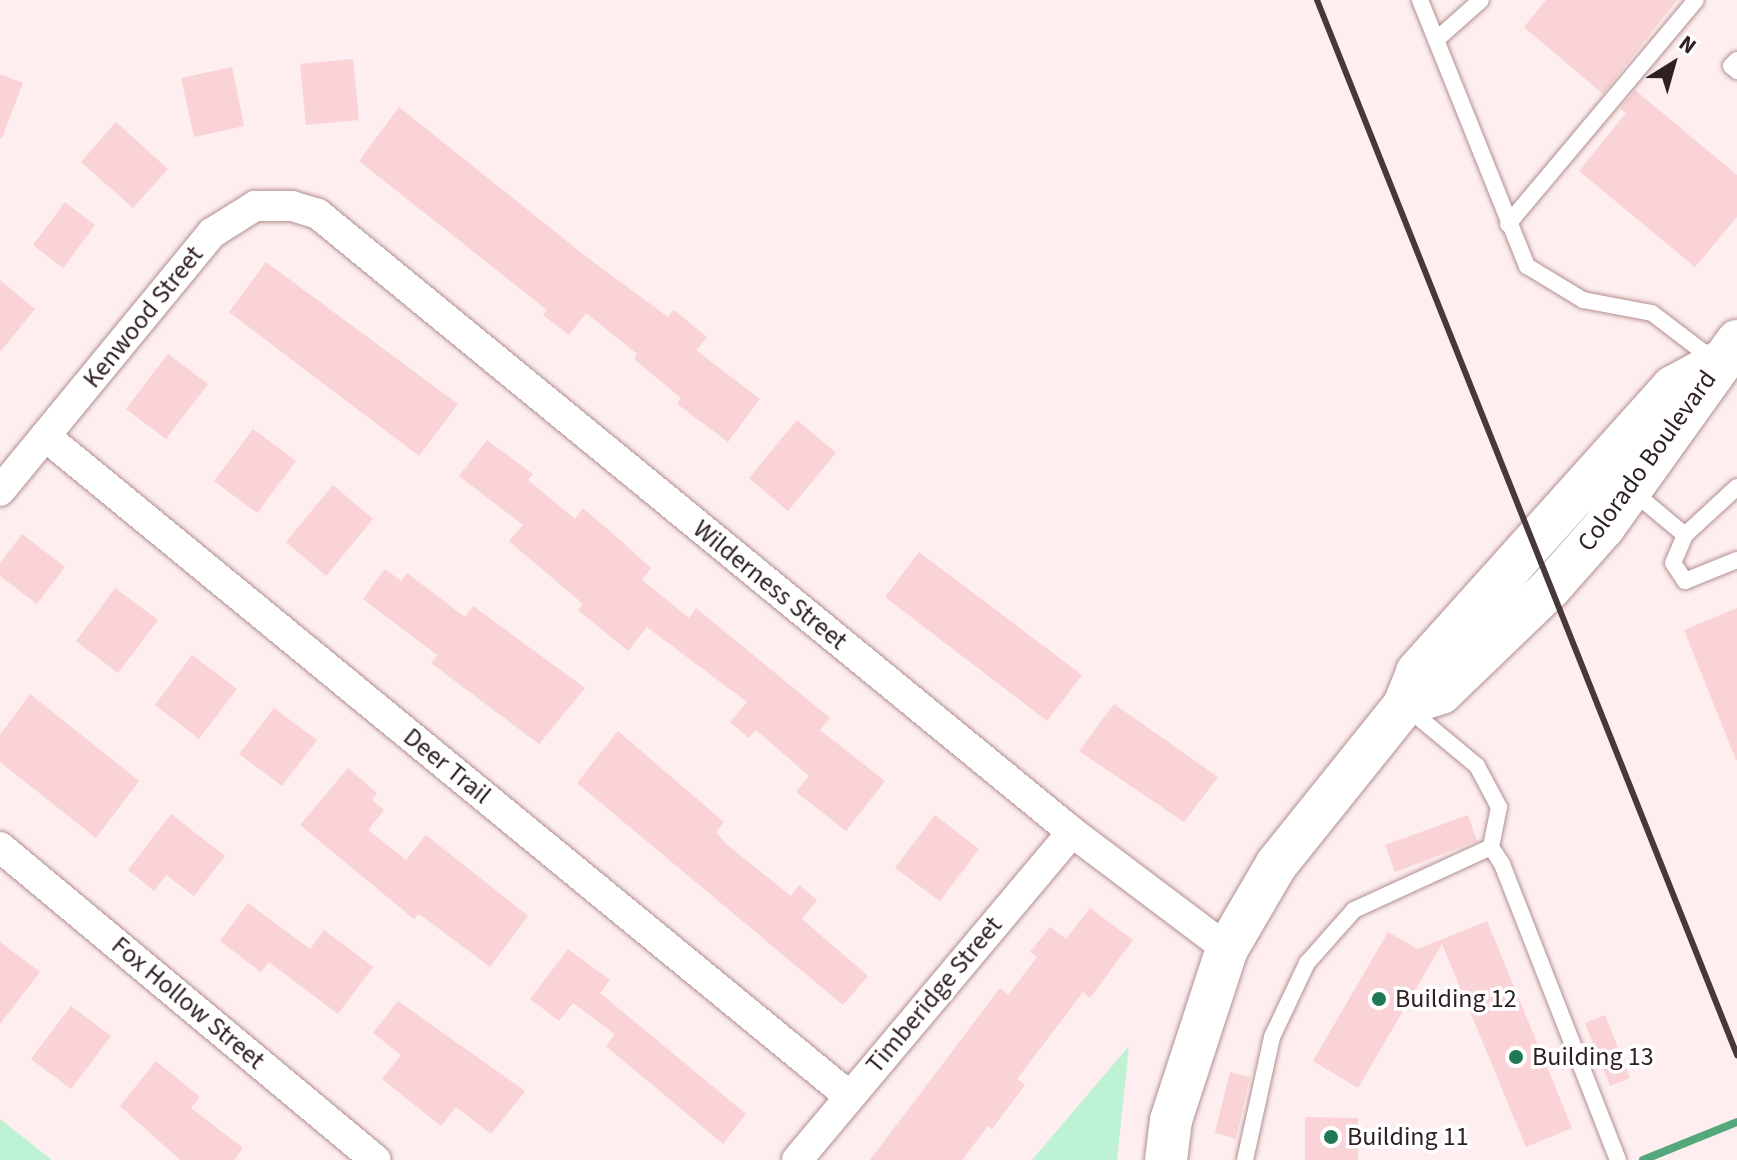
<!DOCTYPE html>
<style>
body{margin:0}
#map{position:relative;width:1737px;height:1160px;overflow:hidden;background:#feeeef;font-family:"Source Sans 3",sans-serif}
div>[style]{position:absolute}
.green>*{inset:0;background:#bdf3d4}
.stream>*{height:8px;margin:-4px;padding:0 4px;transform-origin:4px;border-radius:4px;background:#55a77c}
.building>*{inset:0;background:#f9d3d5}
.roads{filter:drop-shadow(0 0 2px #b28f90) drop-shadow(0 0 2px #b28f90)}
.service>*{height:16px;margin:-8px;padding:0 8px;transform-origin:8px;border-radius:8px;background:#fff}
.minor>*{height:30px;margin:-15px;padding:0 15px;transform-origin:15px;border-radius:15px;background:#fff}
.secondary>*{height:42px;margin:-21px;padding:0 21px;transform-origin:21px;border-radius:21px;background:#fff}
.rail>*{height:6px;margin:-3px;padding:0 3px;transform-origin:3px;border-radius:3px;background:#47393a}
.dots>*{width:22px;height:22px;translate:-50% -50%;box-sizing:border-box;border:4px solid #fff;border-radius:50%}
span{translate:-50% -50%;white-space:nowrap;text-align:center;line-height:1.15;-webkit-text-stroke:7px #fff;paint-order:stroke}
.street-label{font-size:26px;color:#2f2122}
.poi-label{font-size:26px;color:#2f2122}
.left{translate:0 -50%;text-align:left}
.north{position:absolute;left:1633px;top:24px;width:80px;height:80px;-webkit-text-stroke:6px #fff;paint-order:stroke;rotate:37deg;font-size:22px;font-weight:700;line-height:32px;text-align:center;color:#2f2122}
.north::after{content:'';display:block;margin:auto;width:28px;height:36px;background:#2f2122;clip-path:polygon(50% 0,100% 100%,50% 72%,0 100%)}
</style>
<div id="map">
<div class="green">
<div style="clip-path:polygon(1129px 1046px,1117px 1160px,1032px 1160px)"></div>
<div style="clip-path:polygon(0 1119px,52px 1160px,0 1160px)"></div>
</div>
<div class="stream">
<div style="left:1643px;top:1160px;width:101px;rotate:-22deg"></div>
</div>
<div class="building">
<div style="clip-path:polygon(1546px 0,1677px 0,1603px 94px,1524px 27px)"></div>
<div style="clip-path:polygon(353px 59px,359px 120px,306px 125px,300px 64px)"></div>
<div style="clip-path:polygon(232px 67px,244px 126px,194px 137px,181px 78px)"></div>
<div style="clip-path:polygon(0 74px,23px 83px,2px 138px,0 138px)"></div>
<div style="clip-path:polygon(1635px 90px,1737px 175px,1737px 217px,1695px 267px,1579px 171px,1626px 113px,1620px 108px)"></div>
<div style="clip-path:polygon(399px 107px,588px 258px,668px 317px,674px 310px,707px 337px,696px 350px,760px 399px,728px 442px,677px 404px,681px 398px,634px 359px,637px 354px,586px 313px,569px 335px,543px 315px,547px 310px,359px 161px)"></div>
<div style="clip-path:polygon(116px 122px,168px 169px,133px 208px,81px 162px)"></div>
<div style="clip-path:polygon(65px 202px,95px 225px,63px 268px,33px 245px)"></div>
<div style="clip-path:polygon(266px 262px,458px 404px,419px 456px,229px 312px)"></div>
<div style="clip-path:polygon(0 280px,35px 309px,0 352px)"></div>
<div style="clip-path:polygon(168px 354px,208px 384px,166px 439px,126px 409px)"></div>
<div style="clip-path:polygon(797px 420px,836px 453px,788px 511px,749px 478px)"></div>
<div style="clip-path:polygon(253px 429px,296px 461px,257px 513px,214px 481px)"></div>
<div style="clip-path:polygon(487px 440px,533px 474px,528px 480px,575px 519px,583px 508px,612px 533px,651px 568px,642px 580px,689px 618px,696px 608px,830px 718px,820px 730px,885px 781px,846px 831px,796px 792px,809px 776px,756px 730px,749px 738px,730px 722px,747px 702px,647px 627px,628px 651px,578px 610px,583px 604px,509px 541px,523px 525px,459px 476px)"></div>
<div style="clip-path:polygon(333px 485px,373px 519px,326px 576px,286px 542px)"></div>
<div style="clip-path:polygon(22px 534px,65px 567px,37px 604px,0 576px,0 563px)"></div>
<div style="clip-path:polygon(919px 552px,1082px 675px,1047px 721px,885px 597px)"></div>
<div style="clip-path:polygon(385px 569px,401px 581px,407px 573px,465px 617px,473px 606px,585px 688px,539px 744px,431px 663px,437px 655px,363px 599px)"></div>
<div style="clip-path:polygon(115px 588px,158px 620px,118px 673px,76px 641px)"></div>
<div style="clip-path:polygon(1737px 608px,1737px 760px,1736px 760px,1684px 630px)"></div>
<div style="clip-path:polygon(192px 655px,237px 689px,199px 739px,155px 705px)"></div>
<div style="clip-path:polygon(30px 694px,139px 781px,96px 838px,0 762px,0 735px)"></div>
<div style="clip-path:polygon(1114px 704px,1218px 777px,1184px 822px,1079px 751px)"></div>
<div style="clip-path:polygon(274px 708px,317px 740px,282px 786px,239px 754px)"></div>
<div style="clip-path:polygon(618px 731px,724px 822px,716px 832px,726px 844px,791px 896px,799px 885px,817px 900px,802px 919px,868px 976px,843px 1005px,577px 783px)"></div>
<div style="clip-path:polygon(348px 768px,377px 793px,372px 800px,384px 810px,368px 830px,406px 860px,426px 835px,528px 916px,490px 967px,419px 914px,414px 919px,300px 825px)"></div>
<div style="clip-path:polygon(171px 814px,225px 856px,194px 896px,166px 875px,154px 891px,128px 870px)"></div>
<div style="clip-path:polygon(935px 815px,979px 849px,940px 901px,895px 868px)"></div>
<div style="clip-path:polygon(1468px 815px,1477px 841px,1395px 872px,1385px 845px)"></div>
<div style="clip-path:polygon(248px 903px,310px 949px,324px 930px,373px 967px,338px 1014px,269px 962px,261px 972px,220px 941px)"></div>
<div style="clip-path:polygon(1090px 908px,1133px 940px,1090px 998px,1083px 992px,1017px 1079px,1025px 1085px,992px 1129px,988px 1126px,962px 1160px,870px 1160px,1000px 988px,1008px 995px,1037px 957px,1030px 952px,1050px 927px,1066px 939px)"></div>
<div style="clip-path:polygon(1487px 921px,1572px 1128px,1526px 1147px,1442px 944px,1358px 1088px,1313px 1061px,1388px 932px,1418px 949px)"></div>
<div style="clip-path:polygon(0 942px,40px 972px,0 1024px)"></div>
<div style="clip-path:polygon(568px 949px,610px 980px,600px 993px,746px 1114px,723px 1144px,606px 1046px,615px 1034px,573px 1003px,559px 1021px,530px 999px)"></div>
<div style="clip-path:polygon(398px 1001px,525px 1091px,491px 1134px,456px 1107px,441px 1126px,382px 1079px,401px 1055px,373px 1033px)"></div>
<div style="clip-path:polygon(71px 1006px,111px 1036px,71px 1089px,31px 1059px)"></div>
<div style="clip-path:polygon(1605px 1015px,1630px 1078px,1610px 1086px,1585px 1023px)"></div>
<div style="clip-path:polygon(156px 1061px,200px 1097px,191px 1108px,243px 1148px,234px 1160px,180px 1160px,120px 1106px)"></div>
<div style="clip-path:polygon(1230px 1072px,1250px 1077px,1236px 1139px,1215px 1133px)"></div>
<div style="clip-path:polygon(1305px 1117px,1358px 1118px,1358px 1160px,1305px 1160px)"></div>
</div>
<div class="roads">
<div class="service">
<div style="left:1420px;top:0;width:287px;rotate:68.1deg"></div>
<div style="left:1527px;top:266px;width:66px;rotate:31.3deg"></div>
<div style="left:1583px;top:300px;width:70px;rotate:10.7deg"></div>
<div style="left:1652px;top:313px;width:81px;rotate:37.4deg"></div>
<div style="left:1436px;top:40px;width:60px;rotate:-41.6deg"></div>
<div style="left:1737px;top:60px;width:8px;rotate:135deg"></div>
<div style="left:1731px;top:66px;width:8px;rotate:40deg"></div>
<div style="left:1508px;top:224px;width:292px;rotate:-50deg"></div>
<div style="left:1737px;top:487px;width:71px;rotate:137.3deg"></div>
<div style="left:1685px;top:535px;width:30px;rotate:113deg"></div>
<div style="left:1673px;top:563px;width:22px;rotate:56deg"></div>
<div style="left:1685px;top:581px;width:56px;rotate:-22deg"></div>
<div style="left:1631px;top:490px;width:70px;rotate:39.8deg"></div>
<div style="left:1405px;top:706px;width:94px;rotate:39.8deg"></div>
<div style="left:1477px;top:766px;width:47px;rotate:61.8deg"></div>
<div style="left:1499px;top:807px;width:41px;rotate:101.3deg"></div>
<div style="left:1491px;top:847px;width:20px;rotate:57deg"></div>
<div style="left:1502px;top:864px;width:318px;rotate:68.6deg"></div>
<div style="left:1245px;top:1160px;width:126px;rotate:-77.6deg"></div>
<div style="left:1272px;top:1037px;width:82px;rotate:-64.7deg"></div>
<div style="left:1307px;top:963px;width:71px;rotate:-48.4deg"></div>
<div style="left:1354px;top:910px;width:151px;rotate:-24.7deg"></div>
</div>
<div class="minor">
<div style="left:45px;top:436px;width:1040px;rotate:39.38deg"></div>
<div style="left:0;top:491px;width:334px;rotate:-50.6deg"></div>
<div style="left:212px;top:233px;width:51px;rotate:-32.1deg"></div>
<div style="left:255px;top:206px;width:37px"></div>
<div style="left:292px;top:206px;width:27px;rotate:17deg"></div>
<div style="left:318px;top:214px;width:975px;rotate:39.34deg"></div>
<div style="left:1072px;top:832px;width:194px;rotate:37deg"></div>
<div style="left:0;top:847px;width:489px;rotate:39.8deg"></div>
<div style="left:797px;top:1160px;width:428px;rotate:-50deg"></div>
</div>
<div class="secondary">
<div style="left:1404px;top:705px;width:39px;rotate:-18deg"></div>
<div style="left:1441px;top:693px;width:151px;rotate:-43.9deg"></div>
<div style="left:1550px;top:588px;width:81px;rotate:-48.5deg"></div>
<div style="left:1604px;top:527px;width:229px;rotate:-54.4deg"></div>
<div style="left:1166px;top:1160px;width:40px;rotate:-82.9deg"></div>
<div style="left:1171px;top:1120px;width:180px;rotate:-71.9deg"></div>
<div style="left:1227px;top:949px;width:97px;rotate:-59.7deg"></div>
<div style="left:1276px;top:865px;width:205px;rotate:-51.3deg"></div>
<div style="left:1404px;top:705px;width:35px;rotate:-68deg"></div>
<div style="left:1417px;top:672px;width:383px;rotate:-48.1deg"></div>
<div style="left:1673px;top:387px;width:50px;rotate:-28.6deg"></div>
</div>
</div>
<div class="rail">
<div style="left:1317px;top:0;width:1136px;rotate:68.29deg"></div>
</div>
<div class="dots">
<div style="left:1379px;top:999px;background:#1e7b51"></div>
<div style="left:1516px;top:1057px;background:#1e7b51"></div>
<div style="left:1331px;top:1137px;background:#1e7b51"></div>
</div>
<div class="street-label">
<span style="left:143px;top:317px;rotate:-51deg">Kenwood Street</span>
<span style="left:1647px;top:461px;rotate:-54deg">Colorado Boulevard</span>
<span style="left:770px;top:585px;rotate:39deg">Wilderness Street</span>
<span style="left:447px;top:766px;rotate:39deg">Deer Trail</span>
<span style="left:934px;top:995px;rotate:-50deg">Timberidge Street</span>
<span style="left:188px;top:1003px;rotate:40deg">Fox Hollow Street</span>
</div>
<div class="poi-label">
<span class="left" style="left:1395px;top:999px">Building 12</span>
<span class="left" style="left:1532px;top:1057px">Building 13</span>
<span class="left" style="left:1347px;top:1137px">Building 11</span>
</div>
<div class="north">N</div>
</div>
